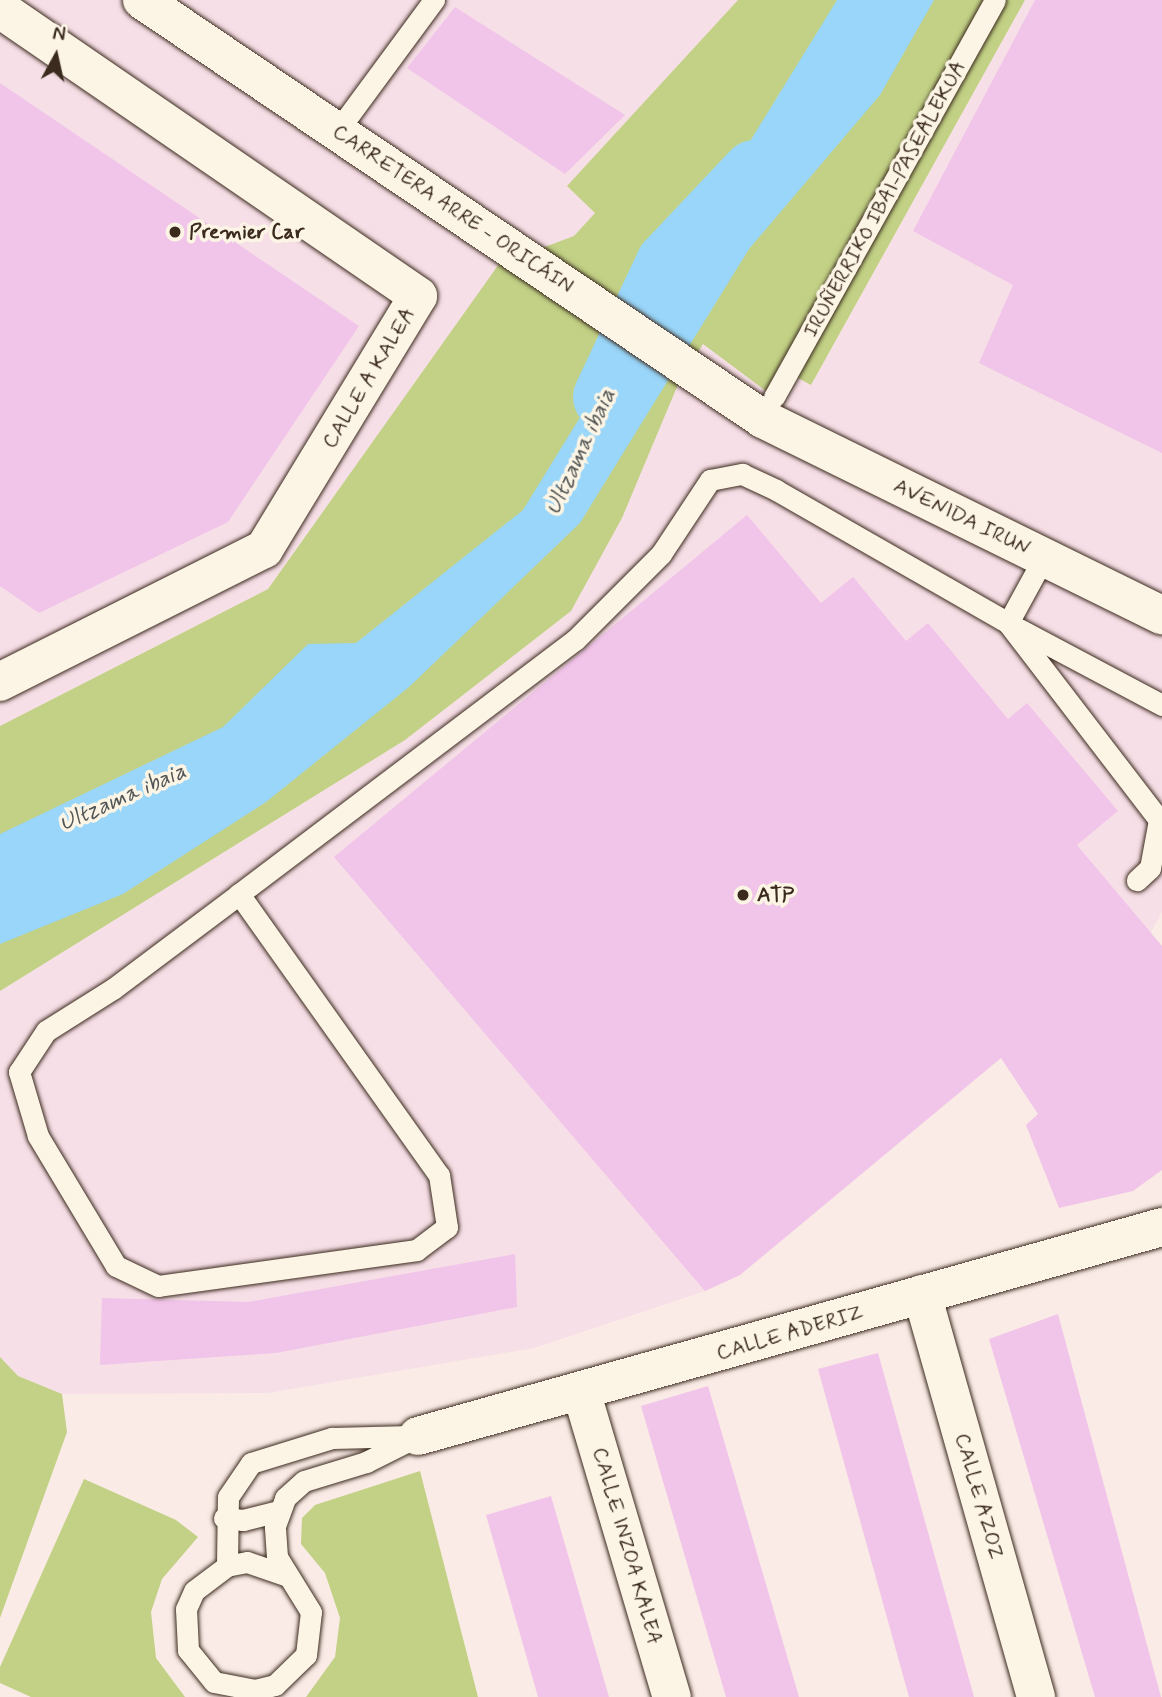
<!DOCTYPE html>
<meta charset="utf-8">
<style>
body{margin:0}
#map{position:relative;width:1162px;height:1697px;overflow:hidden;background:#faebe6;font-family:Mynerve,sans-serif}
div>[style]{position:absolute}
.built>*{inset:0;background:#f7dfe7}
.green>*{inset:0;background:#c2d185}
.water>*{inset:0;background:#99d6f9}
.river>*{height:68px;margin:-34px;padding:0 34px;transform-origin:34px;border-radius:34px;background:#99d6f9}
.building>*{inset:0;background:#f1c4e9}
.roads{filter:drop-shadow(0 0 2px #3b2a1e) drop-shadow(0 0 2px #3b2a1e)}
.lane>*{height:21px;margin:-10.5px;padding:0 10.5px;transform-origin:10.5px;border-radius:10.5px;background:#fcf5e5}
.street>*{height:38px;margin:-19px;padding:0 19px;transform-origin:19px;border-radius:19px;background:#fcf5e5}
.secondary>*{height:38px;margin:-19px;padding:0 19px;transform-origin:19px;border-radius:19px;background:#fcf5e5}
.dots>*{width:19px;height:19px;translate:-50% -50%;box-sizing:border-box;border:4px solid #fcf5e5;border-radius:50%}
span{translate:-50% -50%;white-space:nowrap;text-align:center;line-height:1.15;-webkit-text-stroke:7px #fcf5e5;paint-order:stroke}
.street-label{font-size:21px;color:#3b2a1e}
.poi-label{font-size:21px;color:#3b2a1e;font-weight:700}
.left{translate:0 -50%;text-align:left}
.water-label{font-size:23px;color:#525555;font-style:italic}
.north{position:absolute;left:21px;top:21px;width:70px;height:70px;-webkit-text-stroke:5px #fcf5e5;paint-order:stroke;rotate:8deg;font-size:19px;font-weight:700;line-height:28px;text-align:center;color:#3b2a1e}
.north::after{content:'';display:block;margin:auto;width:24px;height:32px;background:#3b2a1e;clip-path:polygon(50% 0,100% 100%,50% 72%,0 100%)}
</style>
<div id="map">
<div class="built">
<div style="clip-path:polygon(0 0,738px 0,568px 187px,811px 385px,1025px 0,1162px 0,1162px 912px,1151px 932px,740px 1275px,705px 1291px,534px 1348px,268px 1393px,62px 1394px,18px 1376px,0 1357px,0 991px,405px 740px,571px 611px,499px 265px,268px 589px,0 726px)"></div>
</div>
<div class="green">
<div style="clip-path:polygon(738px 0,1025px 0,811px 385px,785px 371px,774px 397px,703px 344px,679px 382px,622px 518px,571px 611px,405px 740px,0 991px,0 726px,268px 589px,499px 264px,574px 236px,595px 213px,567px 186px)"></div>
<div style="clip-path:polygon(0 1357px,18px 1376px,62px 1394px,67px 1432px,0 1618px)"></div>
<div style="clip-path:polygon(420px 1471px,478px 1697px,306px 1697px,335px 1657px,340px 1618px,325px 1573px,301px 1544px,302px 1518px,315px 1505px)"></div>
<div style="clip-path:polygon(84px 1479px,176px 1520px,198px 1537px,162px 1579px,151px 1612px,156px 1658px,185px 1697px,31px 1697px,0 1683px,0 1667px)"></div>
</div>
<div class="water">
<div style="clip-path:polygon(837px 0,934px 0,880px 95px,749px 249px,580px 523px,409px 687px,266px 802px,123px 894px,0 944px,0 834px,223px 727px,308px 644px,356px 643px,523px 510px)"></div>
</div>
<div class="river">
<div style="left:607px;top:397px;width:147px;rotate:-64.7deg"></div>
<div style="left:670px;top:264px;width:124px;rotate:-46.6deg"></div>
</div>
<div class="building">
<div style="clip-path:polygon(1035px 0,1162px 0,1162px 453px,979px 363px,1013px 285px,913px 231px)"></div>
<div style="clip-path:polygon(455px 7px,625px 115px,565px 174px,407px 68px)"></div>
<div style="clip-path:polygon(0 83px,359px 326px,228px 522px,39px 613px,0 586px)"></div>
<div style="clip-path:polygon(747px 515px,821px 603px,853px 577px,906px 641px,928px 623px,1008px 719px,1027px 703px,1118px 811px,1077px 845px,1162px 946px,1162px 1170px,1133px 1191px,1059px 1208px,1026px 1125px,1038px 1114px,1001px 1058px,740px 1275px,705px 1291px,334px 857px)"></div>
<div style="clip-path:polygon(515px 1254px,517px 1307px,276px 1353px,100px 1365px,102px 1298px,248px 1302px)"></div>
<div style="clip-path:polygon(1058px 1314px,1161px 1697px,1095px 1697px,989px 1339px)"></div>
<div style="clip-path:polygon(878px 1353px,974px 1697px,909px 1697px,818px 1369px)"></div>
<div style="clip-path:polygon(708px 1386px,799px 1697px,726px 1697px,641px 1406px)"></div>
<div style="clip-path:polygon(551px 1496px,609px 1697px,538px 1697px,486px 1515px)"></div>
</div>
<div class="roads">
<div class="lane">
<div style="left:338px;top:130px;width:162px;rotate:-53.6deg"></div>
<div style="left:774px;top:397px;width:454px;rotate:-60.9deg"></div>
<div style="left:1008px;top:623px;width:248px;rotate:52.5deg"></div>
<div style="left:1159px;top:820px;width:49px;rotate:100.6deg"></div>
<div style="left:1150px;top:868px;width:18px;rotate:137deg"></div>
<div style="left:1019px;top:629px;width:162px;rotate:28deg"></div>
<div style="left:239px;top:894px;width:345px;rotate:54.6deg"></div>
<div style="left:439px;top:1175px;width:53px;rotate:81.3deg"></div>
<div style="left:447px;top:1227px;width:38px;rotate:143deg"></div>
<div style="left:417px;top:1250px;width:261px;rotate:172.1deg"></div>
<div style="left:158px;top:1286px;width:47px;rotate:-154.5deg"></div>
<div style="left:116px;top:1266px;width:152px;rotate:-121deg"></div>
<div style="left:38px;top:1136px;width:67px;rotate:-106.5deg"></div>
<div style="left:19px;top:1072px;width:49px;rotate:-56.6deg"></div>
<div style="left:46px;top:1031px;width:80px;rotate:-32.3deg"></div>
<div style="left:114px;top:988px;width:156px;rotate:-36.9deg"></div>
<div style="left:239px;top:894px;width:421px;rotate:-37.1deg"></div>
<div style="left:575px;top:640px;width:122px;rotate:-45deg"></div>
<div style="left:661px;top:554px;width:89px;rotate:-56.5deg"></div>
<div style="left:710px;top:480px;width:33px;rotate:-11deg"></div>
<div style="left:742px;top:474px;width:38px;rotate:25deg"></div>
<div style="left:776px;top:490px;width:267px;rotate:29.8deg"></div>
<div style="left:1008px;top:623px;width:75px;rotate:-61.4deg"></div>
<div style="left:224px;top:1518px;width:19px;rotate:6deg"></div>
<div style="left:243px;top:1520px;width:37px;rotate:-14deg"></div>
<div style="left:227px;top:1566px;width:69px;rotate:-89.2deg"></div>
<div style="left:228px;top:1497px;width:41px;rotate:-55.9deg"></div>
<div style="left:251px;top:1463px;width:85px;rotate:-17.2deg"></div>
<div style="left:332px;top:1438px;width:80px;rotate:-1.4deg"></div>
<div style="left:288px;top:1576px;width:43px;rotate:-161.1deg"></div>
<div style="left:247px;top:1562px;width:20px;rotate:169deg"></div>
<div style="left:227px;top:1566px;width:41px;rotate:142.9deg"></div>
<div style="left:194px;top:1591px;width:20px;rotate:114deg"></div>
<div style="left:186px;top:1609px;width:41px;rotate:87.2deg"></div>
<div style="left:188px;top:1650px;width:41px;rotate:50.9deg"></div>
<div style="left:214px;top:1682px;width:42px;rotate:11deg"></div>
<div style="left:255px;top:1690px;width:21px;rotate:-14deg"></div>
<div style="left:275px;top:1685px;width:43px;rotate:-44.1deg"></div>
<div style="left:306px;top:1655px;width:43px;rotate:-83.4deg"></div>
<div style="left:311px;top:1612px;width:65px;rotate:-121.7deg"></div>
<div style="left:277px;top:1557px;width:31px;rotate:-94deg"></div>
<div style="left:275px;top:1526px;width:30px;rotate:-70deg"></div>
<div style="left:285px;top:1498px;width:25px;rotate:-42deg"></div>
<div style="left:304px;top:1481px;width:65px;rotate:-17deg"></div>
<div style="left:366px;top:1462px;width:58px;rotate:-26.6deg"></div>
</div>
<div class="street">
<div style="left:0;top:9px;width:507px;rotate:34.47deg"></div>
<div style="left:418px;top:296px;width:296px;rotate:121.3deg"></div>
<div style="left:264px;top:549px;width:296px;rotate:153.3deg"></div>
<div style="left:922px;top:1294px;width:419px;rotate:74.2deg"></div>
<div style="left:582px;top:1394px;width:316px;rotate:73.5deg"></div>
<div style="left:418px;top:1436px;width:773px;rotate:-15.69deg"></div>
</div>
<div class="secondary">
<div style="left:142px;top:0;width:749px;rotate:34.01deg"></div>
<div style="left:763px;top:419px;width:445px;rotate:26.2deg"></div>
</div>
</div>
<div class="dots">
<div style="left:175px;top:232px;background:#3b2a1e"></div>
<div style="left:743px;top:895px;background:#3b2a1e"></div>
</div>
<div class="street-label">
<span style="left:885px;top:199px;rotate:-61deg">IRUÑERRIKO IBAI-PASEALEKUA</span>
<span style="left:453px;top:209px;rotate:34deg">CARRETERA ARRE - ORICÁIN</span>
<span style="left:369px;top:378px;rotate:-59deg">CALLE A KALEA</span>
<span style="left:962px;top:517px;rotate:26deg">AVENIDA IRUN</span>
<span style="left:790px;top:1333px;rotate:-16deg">CALLE ADERIZ</span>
<span style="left:979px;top:1496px;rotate:74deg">CALLE AZOZ</span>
<span style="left:627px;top:1546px;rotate:74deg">CALLE INZOA KALEA</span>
</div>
<div class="poi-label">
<span class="left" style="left:189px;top:232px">Premier Car</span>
<span class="left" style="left:757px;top:895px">ATP</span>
</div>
<div class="water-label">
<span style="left:581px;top:452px;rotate:-65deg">Ultzama ibaia</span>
<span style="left:123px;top:798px;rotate:-24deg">Ultzama ibaia</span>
</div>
<div class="north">N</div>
</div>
